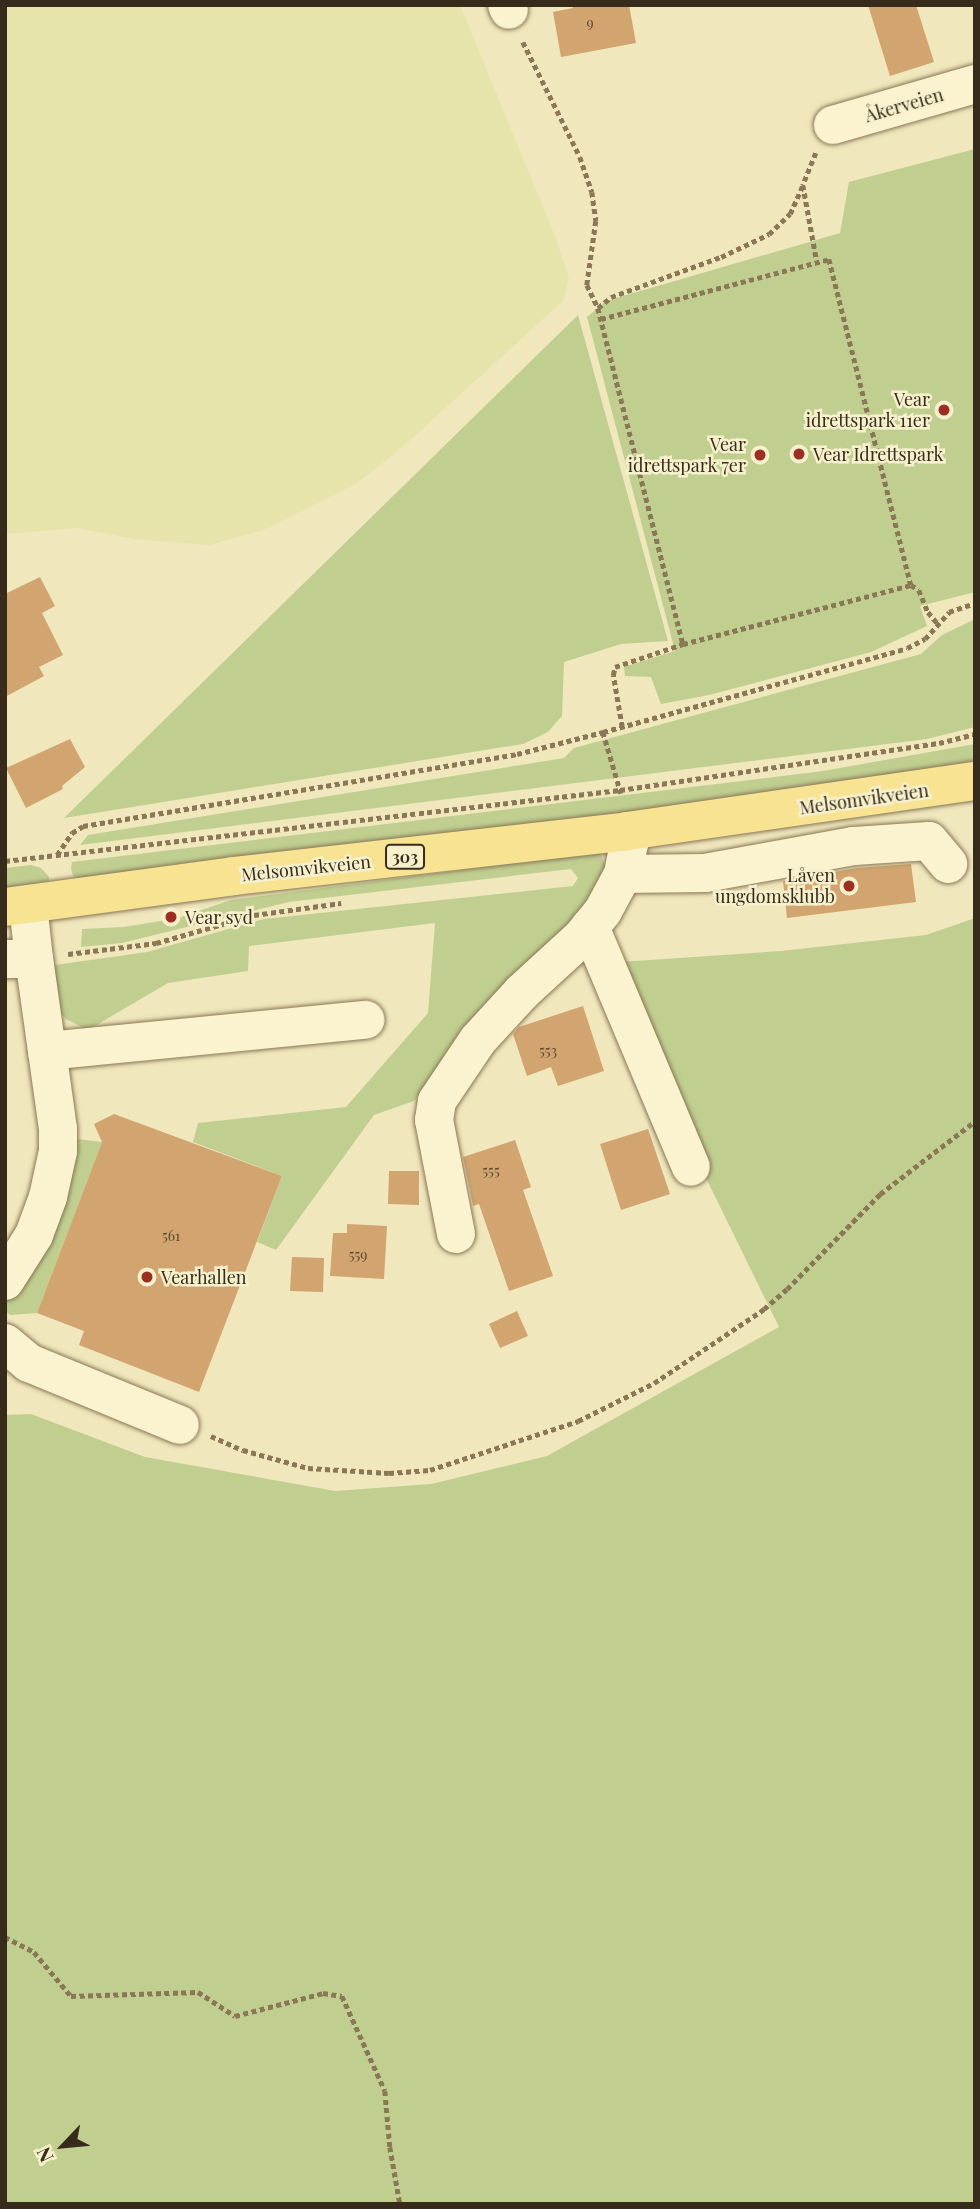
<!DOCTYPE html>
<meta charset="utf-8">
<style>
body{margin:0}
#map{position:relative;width:980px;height:2209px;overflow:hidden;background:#f0e7bd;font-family:"Playfair Display",serif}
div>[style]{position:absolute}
.farmland>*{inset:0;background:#e6e4aa}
.green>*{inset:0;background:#c0cf90}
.building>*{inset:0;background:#d1a470}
.path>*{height:4.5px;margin-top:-2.25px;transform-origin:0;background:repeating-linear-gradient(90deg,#897755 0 5px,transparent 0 8.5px)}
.roads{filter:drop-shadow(0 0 2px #897755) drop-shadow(0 0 2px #897755)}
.minor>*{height:38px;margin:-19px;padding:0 19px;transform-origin:19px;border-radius:19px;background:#fbf3d0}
.major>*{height:38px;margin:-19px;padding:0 19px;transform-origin:19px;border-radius:19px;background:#f7e391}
.dots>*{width:19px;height:19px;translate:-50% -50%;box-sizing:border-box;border:4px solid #f7f0cd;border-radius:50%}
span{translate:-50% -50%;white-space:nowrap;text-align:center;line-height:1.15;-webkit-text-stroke:5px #f7f0cd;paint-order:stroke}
.number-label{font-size:14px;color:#5e4a30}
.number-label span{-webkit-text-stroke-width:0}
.shield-label span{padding:2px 5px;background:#f7f0cd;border:2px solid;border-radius:5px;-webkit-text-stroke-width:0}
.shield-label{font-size:16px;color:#372c1b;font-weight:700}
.street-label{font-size:18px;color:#372c1b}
.poi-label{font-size:18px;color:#372c1b}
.right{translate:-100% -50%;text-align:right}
.left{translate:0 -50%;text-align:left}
.frame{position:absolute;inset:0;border:7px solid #372c1b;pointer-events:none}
.north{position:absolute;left:28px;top:2111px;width:70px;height:70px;-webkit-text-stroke:5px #f7f0cd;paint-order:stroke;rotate:244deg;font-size:19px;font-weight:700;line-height:28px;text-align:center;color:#372c1b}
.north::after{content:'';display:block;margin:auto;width:24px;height:32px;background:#372c1b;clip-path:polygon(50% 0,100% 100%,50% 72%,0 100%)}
</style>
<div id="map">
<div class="farmland">
<div style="clip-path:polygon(5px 5px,460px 5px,555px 236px,569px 278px,563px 301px,396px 453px,354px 485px,264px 530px,209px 545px,134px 539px,77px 528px,5px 534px)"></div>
</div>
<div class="green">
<div style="clip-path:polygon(975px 149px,975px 592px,920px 606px,927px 626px,871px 652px,709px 695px,661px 704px,651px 677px,625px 676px,624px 667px,675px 651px,587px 317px,606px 301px,840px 233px,849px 182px)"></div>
<div style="clip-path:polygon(578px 315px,668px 641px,621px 644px,564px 662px,562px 716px,548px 732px,523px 744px,64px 818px)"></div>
<div style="clip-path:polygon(975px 619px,975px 727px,927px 739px,80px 845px,88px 835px,564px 758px,574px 748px,921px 654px,942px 635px)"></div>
<div style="clip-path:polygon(975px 744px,975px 761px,703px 804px,79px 878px,73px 876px,71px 868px,72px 862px,823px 771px)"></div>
<div style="clip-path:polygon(600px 852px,610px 879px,560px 941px,414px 1101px,374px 1115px,276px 1250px,257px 1242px,282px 1176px,193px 1142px,198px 1123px,346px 1107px,428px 1013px,435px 923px,249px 946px,248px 971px,168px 983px,88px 1030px,66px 1019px,52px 1004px,48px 966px,147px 952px,264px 919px,573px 886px,578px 878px,571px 869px,289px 902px,122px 943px,81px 947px,82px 929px,124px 927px,178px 918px,231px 900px)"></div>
<div style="clip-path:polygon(31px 865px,41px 868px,49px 877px,49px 881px,5px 888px,5px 868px)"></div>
<div style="clip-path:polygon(975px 918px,975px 2204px,5px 2204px,5px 1415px,31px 1414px,145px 1457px,335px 1491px,431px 1484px,547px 1456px,779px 1327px,679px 1123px,620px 962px,781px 951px,926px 935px)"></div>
<div style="clip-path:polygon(77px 1139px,102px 1142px,37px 1313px,10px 1315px,6px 1312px,5px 1304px,43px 1242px)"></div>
</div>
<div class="building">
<div style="clip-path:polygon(572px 5px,629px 5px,636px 43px,561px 57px,553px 12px,573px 8px)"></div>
<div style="clip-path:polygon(868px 5px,916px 5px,934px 62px,890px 76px)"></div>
<div style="clip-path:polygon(40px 577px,55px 606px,42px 613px,63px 655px,39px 667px,44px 676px,5px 697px,5px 594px)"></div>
<div style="clip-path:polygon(70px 739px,85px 767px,62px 786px,63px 789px,26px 808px,6px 768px)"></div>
<div style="clip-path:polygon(911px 864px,916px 902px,787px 918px,783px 881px,857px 868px)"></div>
<div style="clip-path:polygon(583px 1006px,604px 1071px,558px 1086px,551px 1067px,527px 1076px,513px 1034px,519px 1027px)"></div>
<div style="clip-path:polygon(114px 1114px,282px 1176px,199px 1392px,79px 1345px,84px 1331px,37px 1313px,102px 1142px,94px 1124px)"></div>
<div style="clip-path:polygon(648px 1129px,670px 1194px,621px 1210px,600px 1144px)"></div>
<div style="clip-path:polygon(515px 1140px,531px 1187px,523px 1190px,553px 1276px,509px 1291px,479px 1204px,473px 1206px,463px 1157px)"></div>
<div style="clip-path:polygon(389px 1171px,419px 1171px,419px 1205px,388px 1204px)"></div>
<div style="clip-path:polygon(347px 1224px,387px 1226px,384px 1279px,330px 1276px,333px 1233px,347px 1233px)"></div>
<div style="clip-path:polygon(292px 1257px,324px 1258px,323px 1292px,290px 1291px)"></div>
<div style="clip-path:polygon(517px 1311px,528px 1336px,500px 1348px,489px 1324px)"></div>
</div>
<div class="path">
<div style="left:523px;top:42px;width:128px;rotate:63.6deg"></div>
<div style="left:580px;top:157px;width:37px;rotate:71deg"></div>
<div style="left:592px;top:192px;width:29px;rotate:82deg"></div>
<div style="left:596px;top:221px;width:65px;rotate:98deg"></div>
<div style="left:587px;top:285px;width:25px;rotate:64deg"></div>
<div style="left:598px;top:308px;width:347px;rotate:75.8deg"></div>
<div style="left:816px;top:153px;width:35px;rotate:112deg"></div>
<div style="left:803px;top:185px;width:78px;rotate:79.7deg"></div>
<div style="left:598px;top:308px;width:17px;rotate:-40deg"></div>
<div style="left:611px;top:297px;width:117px;rotate:-20deg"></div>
<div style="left:721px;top:257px;width:53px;rotate:-25.6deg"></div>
<div style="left:769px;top:234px;width:29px;rotate:-44deg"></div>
<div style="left:790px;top:214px;width:32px;rotate:-66deg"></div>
<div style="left:601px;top:319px;width:236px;rotate:-14.7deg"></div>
<div style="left:829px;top:259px;width:336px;rotate:75.9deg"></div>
<div style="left:911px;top:585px;width:9px;rotate:32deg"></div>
<div style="left:919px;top:590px;width:24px;rotate:68deg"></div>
<div style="left:928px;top:612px;width:16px;rotate:50deg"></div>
<div style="left:622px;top:727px;width:53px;rotate:-99.8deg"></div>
<div style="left:613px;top:675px;width:8px;rotate:-76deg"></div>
<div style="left:615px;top:667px;width:72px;rotate:-18.7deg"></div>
<div style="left:683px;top:644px;width:236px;rotate:-14.5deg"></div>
<div style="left:603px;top:732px;width:64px;rotate:73.6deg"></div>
<div style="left:57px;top:855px;width:27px;rotate:-56deg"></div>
<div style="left:72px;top:833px;width:13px;rotate:-32deg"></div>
<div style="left:83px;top:826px;width:440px;rotate:-9.4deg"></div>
<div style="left:517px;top:754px;width:89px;rotate:-14.3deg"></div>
<div style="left:603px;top:732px;width:315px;rotate:-15.4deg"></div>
<div style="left:907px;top:648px;width:20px;rotate:-27deg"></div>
<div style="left:925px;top:639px;width:36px;rotate:-48deg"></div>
<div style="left:949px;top:612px;width:28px;rotate:-19deg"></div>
<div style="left:5px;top:861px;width:619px;rotate:-6.59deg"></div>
<div style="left:620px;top:790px;width:322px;rotate:-8.4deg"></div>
<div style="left:939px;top:743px;width:37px;rotate:-14deg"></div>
<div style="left:68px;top:954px;width:89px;rotate:-7.1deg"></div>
<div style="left:156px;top:943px;width:102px;rotate:-15.9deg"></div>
<div style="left:254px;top:915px;width:88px;rotate:-7.9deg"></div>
<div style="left:211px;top:1436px;width:35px;rotate:24deg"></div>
<div style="left:243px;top:1450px;width:67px;rotate:15.5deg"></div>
<div style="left:308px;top:1468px;width:81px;rotate:3.5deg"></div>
<div style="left:389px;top:1473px;width:41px;rotate:-4.2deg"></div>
<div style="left:430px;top:1470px;width:156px;rotate:-18.3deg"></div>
<div style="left:578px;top:1421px;width:85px;rotate:-26.6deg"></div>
<div style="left:654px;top:1383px;width:133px;rotate:-33.9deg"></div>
<div style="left:764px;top:1309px;width:30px;rotate:-41deg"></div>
<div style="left:787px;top:1289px;width:133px;rotate:-45.6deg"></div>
<div style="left:880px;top:1194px;width:120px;rotate:-37.5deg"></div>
<div style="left:5px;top:1937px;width:33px;rotate:27deg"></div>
<div style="left:34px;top:1952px;width:57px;rotate:49.9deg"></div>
<div style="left:71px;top:1996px;width:127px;rotate:-1.8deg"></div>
<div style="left:198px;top:1992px;width:44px;rotate:33deg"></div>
<div style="left:235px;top:2016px;width:91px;rotate:-14.6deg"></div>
<div style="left:323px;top:1993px;width:19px;rotate:9deg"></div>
<div style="left:342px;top:1996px;width:104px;rotate:65.6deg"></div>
<div style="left:385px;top:2091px;width:56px;rotate:84.9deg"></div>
<div style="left:390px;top:2147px;width:58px;rotate:80deg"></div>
</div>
<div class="roads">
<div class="minor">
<div style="left:507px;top:5px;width:5px;rotate:68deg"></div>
<div style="left:833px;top:125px;width:148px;rotate:-16.1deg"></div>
<div style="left:623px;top:874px;width:82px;rotate:-0.7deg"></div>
<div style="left:705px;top:873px;width:151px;rotate:-10.3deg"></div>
<div style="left:854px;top:846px;width:75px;rotate:-3.8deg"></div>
<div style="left:929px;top:841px;width:30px;rotate:50deg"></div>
<div style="left:590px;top:927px;width:260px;rotate:67.2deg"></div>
<div style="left:5px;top:959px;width:29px"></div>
<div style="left:34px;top:959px;width:54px;rotate:-96.3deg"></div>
<div style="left:47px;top:1051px;width:320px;rotate:-5.6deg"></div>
<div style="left:456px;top:1234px;width:116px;rotate:-100.9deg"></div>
<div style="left:434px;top:1120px;width:19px;rotate:-81deg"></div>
<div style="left:437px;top:1101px;width:73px;rotate:-56.1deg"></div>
<div style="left:478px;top:1040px;width:65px;rotate:-47.5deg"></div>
<div style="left:522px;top:992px;width:81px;rotate:-42.5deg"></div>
<div style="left:582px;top:937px;width:33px;rotate:-51deg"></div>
<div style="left:603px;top:911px;width:42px;rotate:-61.6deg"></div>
<div style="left:623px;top:874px;width:31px;rotate:-79deg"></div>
<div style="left:629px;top:844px;width:13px;rotate:-99deg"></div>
<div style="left:5px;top:1281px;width:54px;rotate:-57.8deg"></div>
<div style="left:34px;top:1235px;width:40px;rotate:-69.8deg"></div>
<div style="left:48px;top:1197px;width:47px;rotate:-77.7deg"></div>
<div style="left:58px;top:1151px;width:22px;rotate:-90deg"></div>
<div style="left:58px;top:1129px;width:172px;rotate:-98deg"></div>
<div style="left:5px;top:1343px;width:31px;rotate:40deg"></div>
<div style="left:29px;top:1363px;width:163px;rotate:22.3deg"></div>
</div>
<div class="major">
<div style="left:5px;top:907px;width:231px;rotate:-7.7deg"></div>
<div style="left:234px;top:876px;width:396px;rotate:-6.5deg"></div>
<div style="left:627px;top:831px;width:352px;rotate:-8.2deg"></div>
</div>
</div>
<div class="dots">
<div style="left:944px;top:410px;background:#9c2f21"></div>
<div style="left:799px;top:454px;background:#9c2f21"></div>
<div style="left:760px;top:455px;background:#9c2f21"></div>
<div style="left:849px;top:886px;background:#9c2f21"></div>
<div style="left:171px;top:917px;background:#9c2f21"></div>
<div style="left:147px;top:1277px;background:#9c2f21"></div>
</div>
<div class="number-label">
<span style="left:590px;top:23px">9</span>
<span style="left:548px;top:1051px">553</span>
<span style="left:491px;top:1171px">555</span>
<span style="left:171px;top:1236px">561</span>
<span style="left:358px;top:1255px">559</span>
</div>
<div class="shield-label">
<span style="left:405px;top:857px">303</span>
</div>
<div class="street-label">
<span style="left:904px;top:105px;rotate:-16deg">Åkerveien</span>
<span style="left:864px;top:799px;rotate:-8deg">Melsomvikveien</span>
<span style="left:306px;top:868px;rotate:-6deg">Melsomvikveien</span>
</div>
<div class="poi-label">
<span class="right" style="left:930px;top:410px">Vear<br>idrettspark 11er</span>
<span class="right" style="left:746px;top:455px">Vear<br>idrettspark 7er</span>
<span class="left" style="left:813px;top:454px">Vear Idrettspark</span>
<span class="right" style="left:835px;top:886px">Låven<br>ungdomsklubb</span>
<span class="left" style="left:185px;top:917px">Vear syd</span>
<span class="left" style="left:161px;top:1277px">Vearhallen</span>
</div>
<div class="frame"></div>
<div class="north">N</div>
</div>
